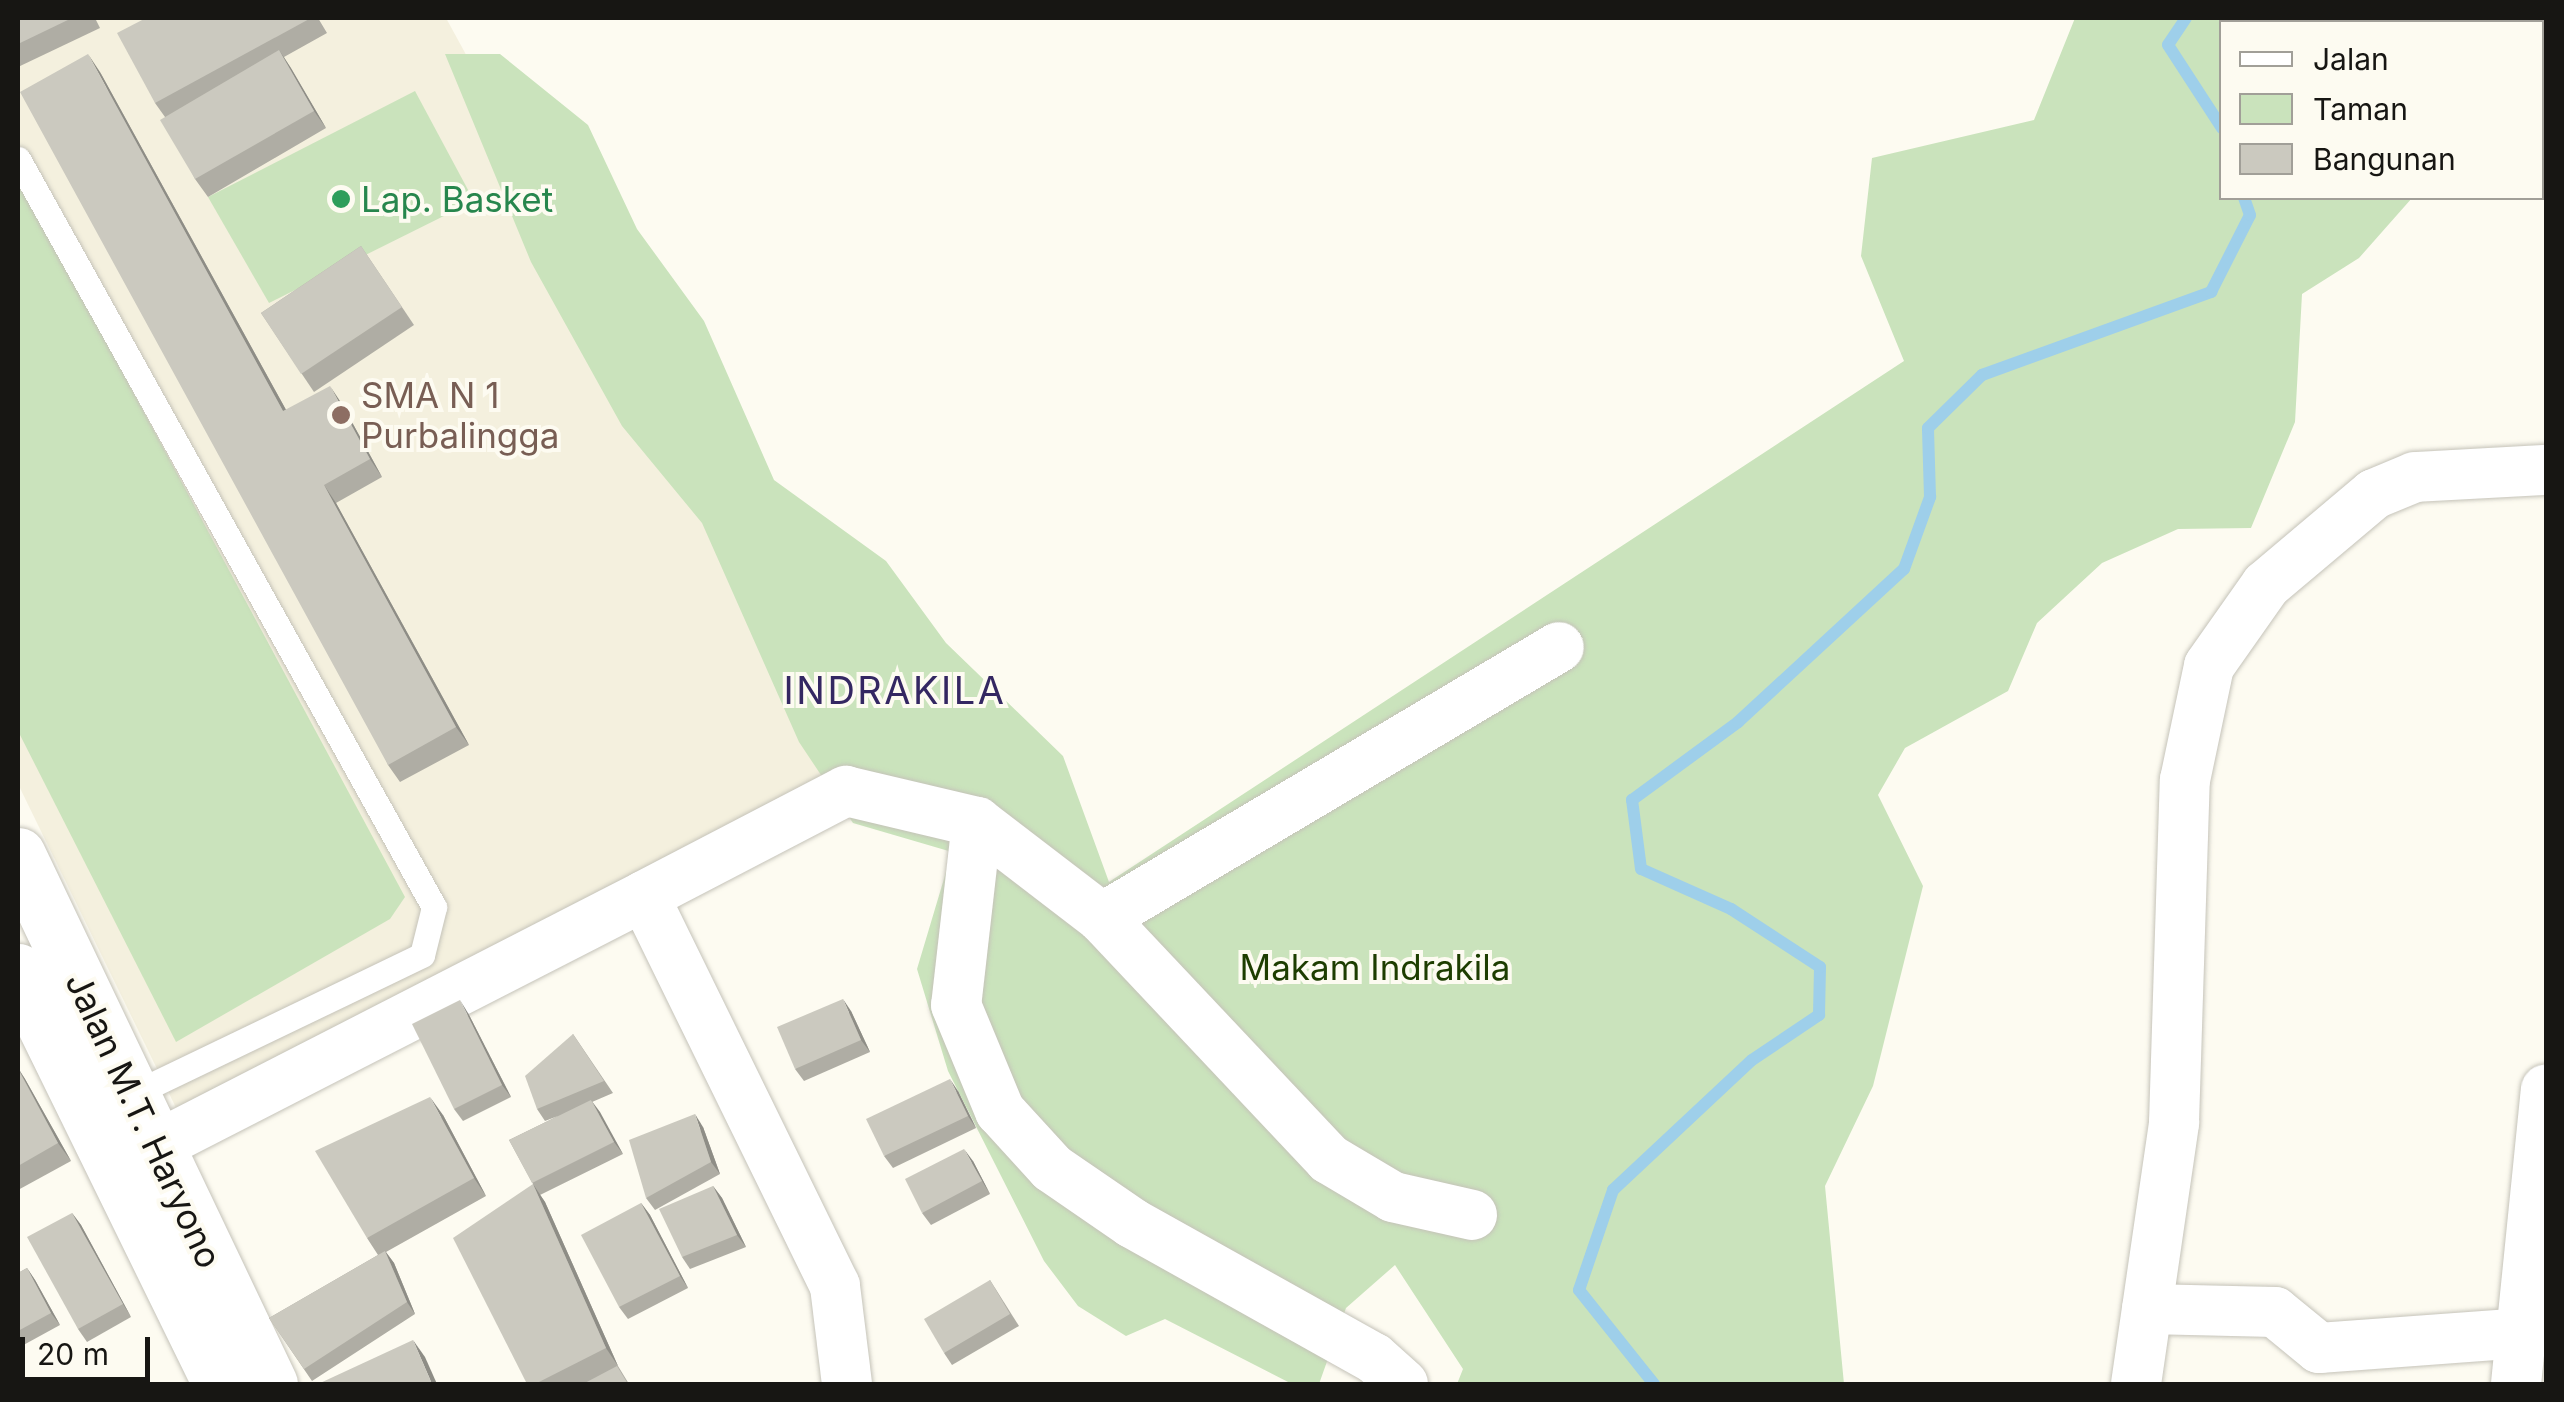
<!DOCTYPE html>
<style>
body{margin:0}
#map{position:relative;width:2564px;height:1402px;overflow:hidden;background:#fdfbf1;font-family:Inter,sans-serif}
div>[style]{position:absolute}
.built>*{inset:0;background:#f4f0de}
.green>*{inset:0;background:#cae3bc}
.stream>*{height:12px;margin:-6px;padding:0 6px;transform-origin:6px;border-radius:6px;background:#9ecfea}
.roads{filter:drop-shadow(0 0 2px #c5c3b9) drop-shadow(0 0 2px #c5c3b9)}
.service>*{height:25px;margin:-12.5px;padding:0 12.5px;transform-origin:12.5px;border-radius:12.5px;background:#fff}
.minor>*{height:50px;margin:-25px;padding:0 25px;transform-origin:25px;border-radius:25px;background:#fff}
.secondary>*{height:55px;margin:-27.5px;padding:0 27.5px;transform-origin:27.5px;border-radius:27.5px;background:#fff}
.wall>*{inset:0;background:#afada4}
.shaded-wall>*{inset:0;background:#8e8d86}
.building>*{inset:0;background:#cbc9bf}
.dots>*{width:28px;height:28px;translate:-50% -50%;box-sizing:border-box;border:5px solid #fdfbf1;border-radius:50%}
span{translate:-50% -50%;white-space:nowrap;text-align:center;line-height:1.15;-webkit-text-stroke:8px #fdfbf1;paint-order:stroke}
.leisure-label{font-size:35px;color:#27864d}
.left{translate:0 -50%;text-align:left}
.education-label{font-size:35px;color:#785e54}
.park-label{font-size:35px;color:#1d3d00}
.street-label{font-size:35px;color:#171613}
.neighbourhood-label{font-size:38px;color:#342762;letter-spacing:2.5px}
.frame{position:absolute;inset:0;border:20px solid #171613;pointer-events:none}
.legend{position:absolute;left:2219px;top:20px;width:325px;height:180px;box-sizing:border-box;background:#fdfbf1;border:2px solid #a19f98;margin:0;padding:12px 18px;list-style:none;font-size:30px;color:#171613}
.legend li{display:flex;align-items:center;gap:20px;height:50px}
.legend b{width:50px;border:2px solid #a19f98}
.scale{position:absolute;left:20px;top:1337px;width:130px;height:45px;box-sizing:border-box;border:5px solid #171613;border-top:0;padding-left:12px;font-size:30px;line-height:35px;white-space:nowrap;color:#171613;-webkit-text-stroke:8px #fdfbf1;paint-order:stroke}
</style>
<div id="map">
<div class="built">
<div style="clip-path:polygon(18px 18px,446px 18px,853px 762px,183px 1122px,18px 784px)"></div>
</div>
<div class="green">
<div style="clip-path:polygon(2075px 18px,2491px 18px,2222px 22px,2222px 198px,2412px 198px,2359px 258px,2302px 294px,2295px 422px,2251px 528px,2178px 529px,2102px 563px,2037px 623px,2008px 691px,1905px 748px,1878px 795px,1923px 886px,1873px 1086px,1825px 1186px,1844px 1384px,1457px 1384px,1463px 1369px,1395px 1265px,1346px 1308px,1319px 1384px,1292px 1384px,1165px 1319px,1126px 1336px,1078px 1306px,1044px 1261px,948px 1071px,917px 969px,952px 852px,853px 823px,799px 742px,702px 523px,622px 426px,531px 262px,445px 54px,500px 54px,588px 125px,637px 229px,704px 321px,774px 480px,886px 561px,946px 643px,1063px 756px,1109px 882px,1904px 361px,1861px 256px,1872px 158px,2034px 120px)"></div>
<div style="clip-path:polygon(415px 91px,474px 201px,269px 303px,208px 197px)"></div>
<div style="clip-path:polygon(18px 178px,405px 897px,390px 919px,176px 1042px,18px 731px)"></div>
</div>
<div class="stream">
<div style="left:2186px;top:18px;width:32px;rotate:124deg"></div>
<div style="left:2168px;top:45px;width:99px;rotate:57deg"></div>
<div style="left:1654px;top:1384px;width:120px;rotate:-128.6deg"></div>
<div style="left:1579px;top:1290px;width:106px;rotate:-71.2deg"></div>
<div style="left:1613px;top:1190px;width:190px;rotate:-43.1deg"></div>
<div style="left:1752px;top:1060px;width:81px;rotate:-33.9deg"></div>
<div style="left:1819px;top:1015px;width:48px;rotate:-88.8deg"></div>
<div style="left:1820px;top:967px;width:106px;rotate:-146.9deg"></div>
<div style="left:1731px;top:909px;width:98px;rotate:-156deg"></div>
<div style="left:1641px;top:869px;width:70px;rotate:-97.4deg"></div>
<div style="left:1632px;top:800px;width:132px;rotate:-36.3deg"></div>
<div style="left:1738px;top:722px;width:226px;rotate:-42.7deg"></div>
<div style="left:1904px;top:569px;width:77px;rotate:-70.1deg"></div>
<div style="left:1930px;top:497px;width:69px;rotate:-91.7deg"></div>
<div style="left:1928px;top:428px;width:76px;rotate:-44.5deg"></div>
<div style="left:1982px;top:375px;width:244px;rotate:-19.9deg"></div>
<div style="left:2211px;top:292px;width:86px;rotate:-63.1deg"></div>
<div style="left:2250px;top:215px;width:18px;rotate:-109deg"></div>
</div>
<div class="roads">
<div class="service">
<div style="left:18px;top:159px;width:856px;rotate:60.92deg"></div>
<div style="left:434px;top:907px;width:49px;rotate:104deg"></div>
<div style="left:422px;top:955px;width:323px;rotate:154.3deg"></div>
</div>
<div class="minor">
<div style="left:977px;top:822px;width:184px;rotate:96.5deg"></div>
<div style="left:956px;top:1005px;width:115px;rotate:67.5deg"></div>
<div style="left:1000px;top:1111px;width:77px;rotate:47.6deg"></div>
<div style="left:1052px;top:1168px;width:97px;rotate:34.5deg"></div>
<div style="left:1132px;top:1223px;width:277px;rotate:29.2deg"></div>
<div style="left:1374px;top:1358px;width:39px;rotate:42deg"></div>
<div style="left:1102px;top:918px;width:531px;rotate:-30.67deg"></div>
<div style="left:123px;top:1163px;width:585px;rotate:-27.13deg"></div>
<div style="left:2147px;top:1309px;width:128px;rotate:1.3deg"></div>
<div style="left:2275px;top:1312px;width:57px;rotate:39.3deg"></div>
<div style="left:2319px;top:1348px;width:203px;rotate:-4.2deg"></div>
<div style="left:847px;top:1384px;width:99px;rotate:-97deg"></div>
<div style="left:835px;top:1286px;width:434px;rotate:-116.1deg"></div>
<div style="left:644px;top:896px;width:228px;rotate:-27.5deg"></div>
<div style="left:846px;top:791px;width:135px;rotate:13.3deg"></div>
<div style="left:977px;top:822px;width:158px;rotate:37.5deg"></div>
<div style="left:1102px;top:918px;width:331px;rotate:46.7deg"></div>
<div style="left:1329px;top:1159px;width:74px;rotate:30.7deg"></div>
<div style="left:1393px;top:1197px;width:81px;rotate:12.8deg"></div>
<div style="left:2136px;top:1384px;width:264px;rotate:-81.7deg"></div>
<div style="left:2174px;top:1123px;width:343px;rotate:-88.2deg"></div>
<div style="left:2185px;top:780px;width:116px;rotate:-78.1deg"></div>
<div style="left:2209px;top:666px;width:99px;rotate:-54.9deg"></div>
<div style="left:2266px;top:585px;width:141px;rotate:-40.1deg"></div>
<div style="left:2374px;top:494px;width:44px;rotate:-22.5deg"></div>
<div style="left:2415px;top:477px;width:131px;rotate:-3.1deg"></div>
<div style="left:2516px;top:1384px;width:296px;rotate:-84.2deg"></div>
</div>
<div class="secondary">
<div style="left:18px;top:855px;width:586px;rotate:64.53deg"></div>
<div style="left:18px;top:971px;width:460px;rotate:63.9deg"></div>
</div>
</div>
<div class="wall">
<div style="clip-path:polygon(18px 18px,95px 18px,100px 28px,18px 67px)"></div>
<div style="clip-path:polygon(146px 18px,318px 18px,327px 33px,284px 57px,326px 128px,208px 197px,195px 179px,165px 117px,155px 103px)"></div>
<div style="clip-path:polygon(100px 72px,286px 410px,342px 404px,382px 477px,336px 503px,469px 745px,400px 782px,388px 765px)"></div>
<div style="clip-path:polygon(361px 246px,414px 325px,314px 392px,261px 313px)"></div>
<div style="clip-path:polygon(851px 1011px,870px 1052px,804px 1081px,795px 1069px)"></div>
<div style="clip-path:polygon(468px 1013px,511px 1097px,463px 1121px,454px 1109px)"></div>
<div style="clip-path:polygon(573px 1034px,613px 1093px,592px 1102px,623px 1154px,540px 1195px,545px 1202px,618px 1366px,629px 1384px,527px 1384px,533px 1184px,509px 1140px,558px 1116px,545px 1121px,537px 1109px)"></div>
<div style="clip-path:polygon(18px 1068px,25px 1079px,71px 1161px,18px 1190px)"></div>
<div style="clip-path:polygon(958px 1091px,976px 1128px,893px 1168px,884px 1156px)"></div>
<div style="clip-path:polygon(443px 1115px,486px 1196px,386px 1252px,394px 1263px,415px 1314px,312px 1381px,269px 1318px,378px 1255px,367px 1238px)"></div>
<div style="clip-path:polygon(703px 1127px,720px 1174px,655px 1210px,646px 1198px)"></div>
<div style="clip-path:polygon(973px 1161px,990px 1194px,931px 1225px,922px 1213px)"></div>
<div style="clip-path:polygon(713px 1186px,722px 1198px,746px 1247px,690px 1269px,682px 1257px)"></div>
<div style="clip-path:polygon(641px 1203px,650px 1215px,688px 1288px,628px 1319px,619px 1307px)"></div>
<div style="clip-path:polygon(72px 1213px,81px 1225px,131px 1317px,87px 1342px,78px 1329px)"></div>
<div style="clip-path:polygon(27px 1268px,35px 1280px,60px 1325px,18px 1348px,18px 1273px)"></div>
<div style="clip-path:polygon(990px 1280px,1019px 1326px,952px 1365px,944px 1353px)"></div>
</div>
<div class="shaded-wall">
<div style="clip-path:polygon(279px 50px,291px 68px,326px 128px,314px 111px)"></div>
<div style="clip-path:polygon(88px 54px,100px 72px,296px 428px,283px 411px)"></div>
<div style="clip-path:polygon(330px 386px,342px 404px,382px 477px,370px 459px)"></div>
<div style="clip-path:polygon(324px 485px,336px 503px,469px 745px,456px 727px)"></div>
<div style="clip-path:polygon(843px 999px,851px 1011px,870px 1052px,861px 1040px)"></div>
<div style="clip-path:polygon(460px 1000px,468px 1013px,511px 1097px,502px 1085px)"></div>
<div style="clip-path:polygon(18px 1068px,25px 1079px,71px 1161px,58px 1143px)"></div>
<div style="clip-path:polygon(950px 1079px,958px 1091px,976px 1128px,968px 1116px)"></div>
<div style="clip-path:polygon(430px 1097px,443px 1115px,486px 1196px,474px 1178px)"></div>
<div style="clip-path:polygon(591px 1100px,600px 1112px,623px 1154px,614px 1142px)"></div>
<div style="clip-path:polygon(695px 1114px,703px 1127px,720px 1174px,711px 1162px)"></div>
<div style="clip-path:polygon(964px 1149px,973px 1161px,990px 1194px,982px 1181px)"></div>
<div style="clip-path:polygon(533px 1184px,545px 1202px,618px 1366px,606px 1348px)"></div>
<div style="clip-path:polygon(713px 1186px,722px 1198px,746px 1247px,737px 1235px)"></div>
<div style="clip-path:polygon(641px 1203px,650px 1215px,688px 1288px,680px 1276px)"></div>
<div style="clip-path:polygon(72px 1213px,81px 1225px,131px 1317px,123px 1304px)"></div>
<div style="clip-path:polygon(385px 1251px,394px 1263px,415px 1314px,407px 1302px)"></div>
<div style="clip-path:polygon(27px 1268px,35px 1280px,60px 1325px,51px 1313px)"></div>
<div style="clip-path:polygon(413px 1340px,425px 1357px,437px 1384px,432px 1384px)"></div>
</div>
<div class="building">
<div style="clip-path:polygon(18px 18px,72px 18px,18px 44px)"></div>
<div style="clip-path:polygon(146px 18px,311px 18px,155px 103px,117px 33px)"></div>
<div style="clip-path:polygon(279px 50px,314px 111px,195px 179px,160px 120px)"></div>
<div style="clip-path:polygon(88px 54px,283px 411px,330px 386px,370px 459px,324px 485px,456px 727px,388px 765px,20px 92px)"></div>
<div style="clip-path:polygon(361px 246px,402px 307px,301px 374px,261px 313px)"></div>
<div style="clip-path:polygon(843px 999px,861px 1040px,795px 1069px,777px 1027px)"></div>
<div style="clip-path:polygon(460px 1000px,502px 1085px,454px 1109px,412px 1024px)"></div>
<div style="clip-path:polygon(573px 1034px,604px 1081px,537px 1109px,525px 1076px)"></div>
<div style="clip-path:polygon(18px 1069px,58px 1143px,18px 1166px)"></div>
<div style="clip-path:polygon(950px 1079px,968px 1116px,884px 1156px,866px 1119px)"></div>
<div style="clip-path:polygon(430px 1097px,474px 1178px,367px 1238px,315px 1151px)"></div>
<div style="clip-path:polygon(591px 1100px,614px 1142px,532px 1183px,509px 1140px)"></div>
<div style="clip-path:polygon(695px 1114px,711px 1162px,646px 1198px,629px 1140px)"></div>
<div style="clip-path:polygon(964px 1149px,982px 1181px,922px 1213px,905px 1179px)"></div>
<div style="clip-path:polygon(533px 1184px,606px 1348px,535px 1384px,527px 1384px,453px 1238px)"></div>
<div style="clip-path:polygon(713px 1186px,737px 1235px,682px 1257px,659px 1209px)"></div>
<div style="clip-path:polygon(641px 1203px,680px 1276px,619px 1307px,581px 1235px)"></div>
<div style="clip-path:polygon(72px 1213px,123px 1304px,78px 1329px,27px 1237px)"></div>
<div style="clip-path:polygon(385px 1251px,407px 1302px,304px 1369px,269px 1318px)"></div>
<div style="clip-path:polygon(27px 1268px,51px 1313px,18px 1331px,18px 1273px)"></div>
<div style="clip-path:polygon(990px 1280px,1010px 1314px,944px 1353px,924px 1319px)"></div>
<div style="clip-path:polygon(413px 1340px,432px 1384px,318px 1384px)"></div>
<div style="clip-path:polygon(617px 1366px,628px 1384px,583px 1384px)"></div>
</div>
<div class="dots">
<div style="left:341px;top:199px;background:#2e9e5b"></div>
<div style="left:341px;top:415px;background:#8d6e63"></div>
</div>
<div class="leisure-label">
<span class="left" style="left:361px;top:199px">Lap. Basket</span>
</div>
<div class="education-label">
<span class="left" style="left:361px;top:415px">SMA N 1<br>Purbalingga</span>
</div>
<div class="park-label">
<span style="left:1375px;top:967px">Makam Indrakila</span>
</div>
<div class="street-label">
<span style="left:144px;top:1120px;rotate:65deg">Jalan M.T. Haryono</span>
</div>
<div class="neighbourhood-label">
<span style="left:895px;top:691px">INDRAKILA</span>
</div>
<div class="frame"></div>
<ul class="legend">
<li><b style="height:12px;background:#fff"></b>Jalan</li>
<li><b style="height:28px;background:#cae3bc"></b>Taman</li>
<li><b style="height:28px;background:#cbc9bf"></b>Bangunan</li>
</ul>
<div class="scale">20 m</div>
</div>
